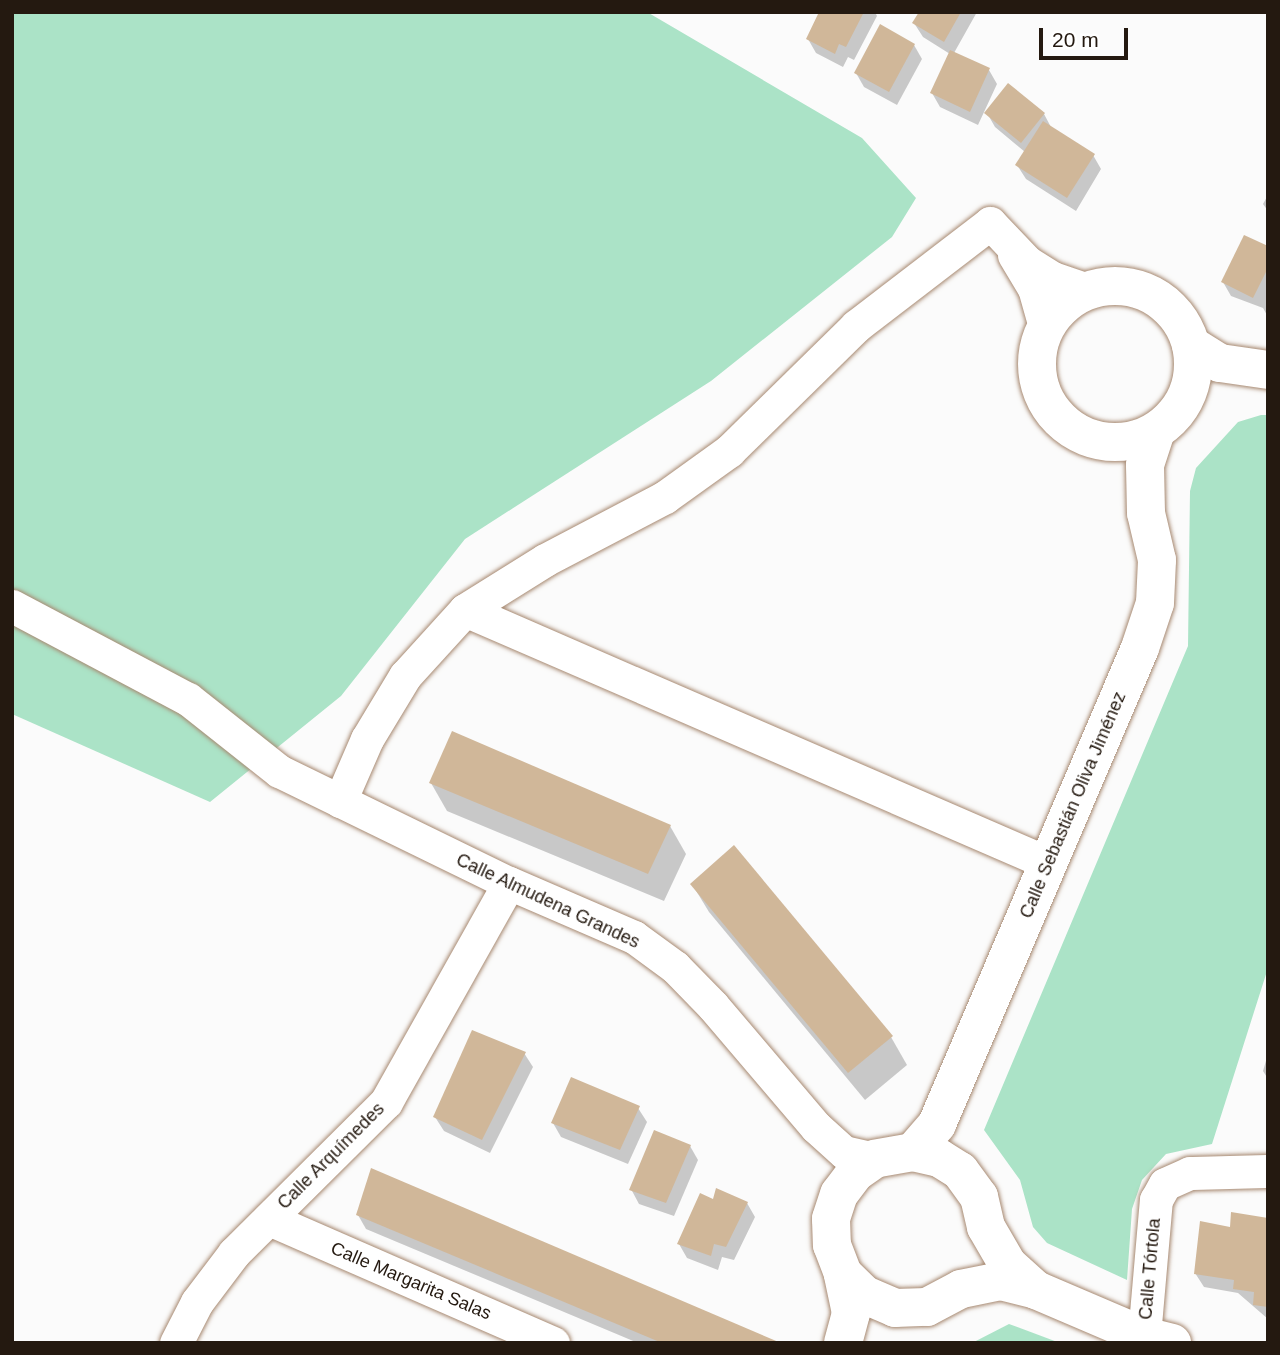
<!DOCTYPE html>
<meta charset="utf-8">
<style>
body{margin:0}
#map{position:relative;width:1280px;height:1355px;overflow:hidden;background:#fbfbfb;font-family:Helvetica,sans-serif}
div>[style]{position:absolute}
.green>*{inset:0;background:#abe3c7}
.shadow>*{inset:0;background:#0003}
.building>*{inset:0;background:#d0b799}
.roads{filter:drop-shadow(0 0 2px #a78971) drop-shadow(0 0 2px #a78971)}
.minor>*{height:33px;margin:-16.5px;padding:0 16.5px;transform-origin:16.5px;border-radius:16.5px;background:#fff}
.tertiary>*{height:38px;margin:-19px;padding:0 19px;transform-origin:19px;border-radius:19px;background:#fff}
.tertiary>.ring{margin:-19px;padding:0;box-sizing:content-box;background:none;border:38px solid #fff;border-radius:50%}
span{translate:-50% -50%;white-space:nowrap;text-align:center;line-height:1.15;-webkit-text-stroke:7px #fff;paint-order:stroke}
.street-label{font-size:18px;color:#241910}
.frame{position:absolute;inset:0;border:14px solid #241910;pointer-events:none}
.scale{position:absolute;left:1039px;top:28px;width:89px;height:32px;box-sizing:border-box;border:4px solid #241910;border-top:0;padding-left:9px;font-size:21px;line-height:24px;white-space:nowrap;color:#241910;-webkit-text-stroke:5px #fff;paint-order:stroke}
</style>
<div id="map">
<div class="green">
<div style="clip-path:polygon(12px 12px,647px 12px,862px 138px,916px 198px,892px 237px,711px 381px,465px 539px,341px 696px,210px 802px,12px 714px)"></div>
<div style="clip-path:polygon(1261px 415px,1268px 415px,1268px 968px,1212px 1144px,1166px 1154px,1142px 1180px,1132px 1209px,1127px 1280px,1047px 1243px,1033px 1227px,1020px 1180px,984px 1130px,1188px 646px,1190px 491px,1196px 468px,1238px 422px)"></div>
<div style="clip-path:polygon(1009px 1324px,1060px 1343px,972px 1343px)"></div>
</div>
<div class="shadow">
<div style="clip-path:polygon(821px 12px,875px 12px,877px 16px,854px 60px,848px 57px,843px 67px,816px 53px,808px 39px)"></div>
<div style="clip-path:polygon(921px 12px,977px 12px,954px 53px,989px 70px,997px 84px,978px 125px,940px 107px,932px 93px,950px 54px,923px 37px,914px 23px)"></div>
<div style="clip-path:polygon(914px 45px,922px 59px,897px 105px,864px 87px,856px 73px)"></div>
<div style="clip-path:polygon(987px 113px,1044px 114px,1052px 129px,1093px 155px,1101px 169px,1076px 211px,1026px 179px,1017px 165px,1025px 152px,995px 127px)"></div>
<div style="clip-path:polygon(1268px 195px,1268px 211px,1263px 204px)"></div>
<div style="clip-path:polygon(1268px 248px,1268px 317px,1263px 308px,1231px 296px,1223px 282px)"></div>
<div style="clip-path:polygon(431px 783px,670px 826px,686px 854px,664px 901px,447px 811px)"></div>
<div style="clip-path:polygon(692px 884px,891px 1037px,907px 1065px,865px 1100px,709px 912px)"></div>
<div style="clip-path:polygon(524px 1053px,533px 1067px,490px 1153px,444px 1131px,435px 1117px)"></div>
<div style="clip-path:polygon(1268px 1054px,1268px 1079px,1263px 1071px)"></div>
<div style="clip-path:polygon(638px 1108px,647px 1122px,628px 1164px,561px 1137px,553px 1123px)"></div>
<div style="clip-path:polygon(690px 1146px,698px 1160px,674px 1216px,639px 1204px,631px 1189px)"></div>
<div style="clip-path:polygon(714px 1201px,747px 1203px,755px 1217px,734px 1260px,722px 1257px,718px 1270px,687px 1258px,679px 1244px)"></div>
<div style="clip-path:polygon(358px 1215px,776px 1343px,638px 1343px,366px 1229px)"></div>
<div style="clip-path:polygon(1268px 1220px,1268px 1319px,1238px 1293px,1204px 1287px,1195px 1273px,1231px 1229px)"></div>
</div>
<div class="building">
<div style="clip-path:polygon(819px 12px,864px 12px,846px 47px,839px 44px,835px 54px,806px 39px)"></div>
<div style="clip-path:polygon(919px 12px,961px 12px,944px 42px,912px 23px)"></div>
<div style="clip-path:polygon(880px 24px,915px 44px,889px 92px,854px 73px)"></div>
<div style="clip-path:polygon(950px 50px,990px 68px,970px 112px,930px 93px)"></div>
<div style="clip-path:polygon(1008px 83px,1045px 113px,1021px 143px,984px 113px)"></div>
<div style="clip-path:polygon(1043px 121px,1095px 154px,1067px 198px,1015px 165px)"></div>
<div style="clip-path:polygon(1244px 235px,1268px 246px,1268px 268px,1253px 298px,1221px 282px)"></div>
<div style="clip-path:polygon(452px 731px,671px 825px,648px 874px,429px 783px)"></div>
<div style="clip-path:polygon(734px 845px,893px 1036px,848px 1073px,690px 884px)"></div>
<div style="clip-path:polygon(472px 1030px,526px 1052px,482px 1140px,433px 1117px)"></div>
<div style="clip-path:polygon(571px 1077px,640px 1106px,620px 1150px,551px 1123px)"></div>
<div style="clip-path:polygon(654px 1130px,691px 1145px,666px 1203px,629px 1190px)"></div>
<div style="clip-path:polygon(371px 1168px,781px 1343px,662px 1343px,356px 1215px)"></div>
<div style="clip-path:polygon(716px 1188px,748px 1202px,726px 1247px,714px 1244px,711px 1256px,677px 1244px,700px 1193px,713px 1199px)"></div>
<div style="clip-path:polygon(1231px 1212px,1268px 1218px,1268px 1307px,1253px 1305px,1254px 1292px,1233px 1289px,1234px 1280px,1194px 1274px,1200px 1221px,1230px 1227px)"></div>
</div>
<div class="roads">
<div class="minor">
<div style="left:990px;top:223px;width:54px;rotate:46.5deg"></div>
<div style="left:1027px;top:262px;width:31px;rotate:32deg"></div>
<div style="left:1053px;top:278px;width:37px;rotate:19deg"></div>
<div style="left:1014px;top:255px;width:39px;rotate:59deg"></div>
<div style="left:1034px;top:288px;width:41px;rotate:74.2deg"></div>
<div style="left:12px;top:606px;width:199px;rotate:27.9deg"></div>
<div style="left:188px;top:699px;width:116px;rotate:38.4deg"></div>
<div style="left:279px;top:771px;width:256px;rotate:26deg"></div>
<div style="left:509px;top:883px;width:136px;rotate:23.4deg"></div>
<div style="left:634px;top:937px;width:51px;rotate:36.2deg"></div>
<div style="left:675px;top:967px;width:54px;rotate:45.7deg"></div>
<div style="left:713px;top:1006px;width:159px;rotate:49.6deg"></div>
<div style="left:816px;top:1127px;width:38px;rotate:42deg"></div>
<div style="left:844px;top:1152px;width:32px;rotate:13deg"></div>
<div style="left:465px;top:610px;width:636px;rotate:23.46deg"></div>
<div style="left:340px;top:801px;width:68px;rotate:-66.5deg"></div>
<div style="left:367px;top:739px;width:74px;rotate:-58.9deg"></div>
<div style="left:405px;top:676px;width:89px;rotate:-47.7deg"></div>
<div style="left:465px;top:610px;width:94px;rotate:-32deg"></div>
<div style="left:545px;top:560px;width:136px;rotate:-27.7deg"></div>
<div style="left:665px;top:497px;width:79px;rotate:-35.7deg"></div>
<div style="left:729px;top:451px;width:178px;rotate:-44.5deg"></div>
<div style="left:856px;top:326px;width:169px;rotate:-37.5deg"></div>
<div style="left:269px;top:1219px;width:310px;rotate:23.6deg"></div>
<div style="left:1144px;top:1336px;width:137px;rotate:-85deg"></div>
<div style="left:1156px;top:1200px;width:18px;rotate:-61deg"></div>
<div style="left:1165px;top:1184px;width:27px;rotate:-24deg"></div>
<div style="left:1190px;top:1173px;width:78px;rotate:-1.5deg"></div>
<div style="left:176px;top:1343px;width:46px;rotate:-62.9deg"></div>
<div style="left:197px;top:1302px;width:61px;rotate:-52.9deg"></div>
<div style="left:234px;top:1253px;width:214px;rotate:-44.8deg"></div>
<div style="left:386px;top:1102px;width:251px;rotate:-60.7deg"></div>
</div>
<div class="tertiary">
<div class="ring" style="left:1037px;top:286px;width:118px;height:118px"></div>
<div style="left:1191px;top:345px;width:34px;rotate:32deg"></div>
<div style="left:1220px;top:363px;width:49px;rotate:8.3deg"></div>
<div style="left:913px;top:1152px;width:37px;rotate:-49deg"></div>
<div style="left:937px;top:1124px;width:517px;rotate:-66.9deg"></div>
<div style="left:1140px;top:648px;width:47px;rotate:-71.6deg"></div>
<div style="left:1155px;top:603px;width:43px;rotate:-87.3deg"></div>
<div style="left:1157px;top:560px;width:48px;rotate:-103.2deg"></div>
<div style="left:1146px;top:513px;width:48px;rotate:-91.2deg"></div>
<div style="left:1145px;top:465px;width:35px;rotate:-72deg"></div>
<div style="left:1036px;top:1290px;width:38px;rotate:-138deg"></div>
<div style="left:1008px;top:1265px;width:44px;rotate:-120.1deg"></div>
<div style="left:986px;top:1227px;width:31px;rotate:-103deg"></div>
<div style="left:979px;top:1197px;width:32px;rotate:-126deg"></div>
<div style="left:960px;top:1171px;width:25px;rotate:-148deg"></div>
<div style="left:939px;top:1158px;width:27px;rotate:-167deg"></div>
<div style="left:913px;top:1152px;width:39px;rotate:170deg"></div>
<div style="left:875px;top:1159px;width:24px;rotate:145deg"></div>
<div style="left:855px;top:1173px;width:26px;rotate:127deg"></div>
<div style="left:839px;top:1194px;width:26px;rotate:108deg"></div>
<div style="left:831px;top:1219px;width:26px;rotate:88deg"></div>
<div style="left:832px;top:1245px;width:31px;rotate:69deg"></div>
<div style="left:843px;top:1274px;width:30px;rotate:44deg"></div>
<div style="left:865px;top:1295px;width:33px;rotate:23deg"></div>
<div style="left:895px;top:1308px;width:32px;rotate:-2deg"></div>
<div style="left:927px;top:1307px;width:38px;rotate:-28deg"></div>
<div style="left:961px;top:1289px;width:41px;rotate:-11.3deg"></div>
<div style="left:1001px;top:1281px;width:36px;rotate:14deg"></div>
<div style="left:1036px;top:1290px;width:117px;rotate:23.1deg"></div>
<div style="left:1144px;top:1336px;width:29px;rotate:14deg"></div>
<div style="left:843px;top:1343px;width:31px;rotate:-75deg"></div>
<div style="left:851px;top:1313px;width:40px;rotate:-102deg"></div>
</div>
</div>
<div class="street-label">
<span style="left:1073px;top:805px;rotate:-67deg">Calle Sebastián Oliva Jiménez</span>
<span style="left:548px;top:901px;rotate:25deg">Calle Almudena Grandes</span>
<span style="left:331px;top:1156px;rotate:-45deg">Calle Arquímedes</span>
<span style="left:1150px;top:1269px;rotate:-85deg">Calle Tórtola</span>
<span style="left:411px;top:1281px;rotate:23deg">Calle Margarita Salas</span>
</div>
<div class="frame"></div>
<div class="scale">20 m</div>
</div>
